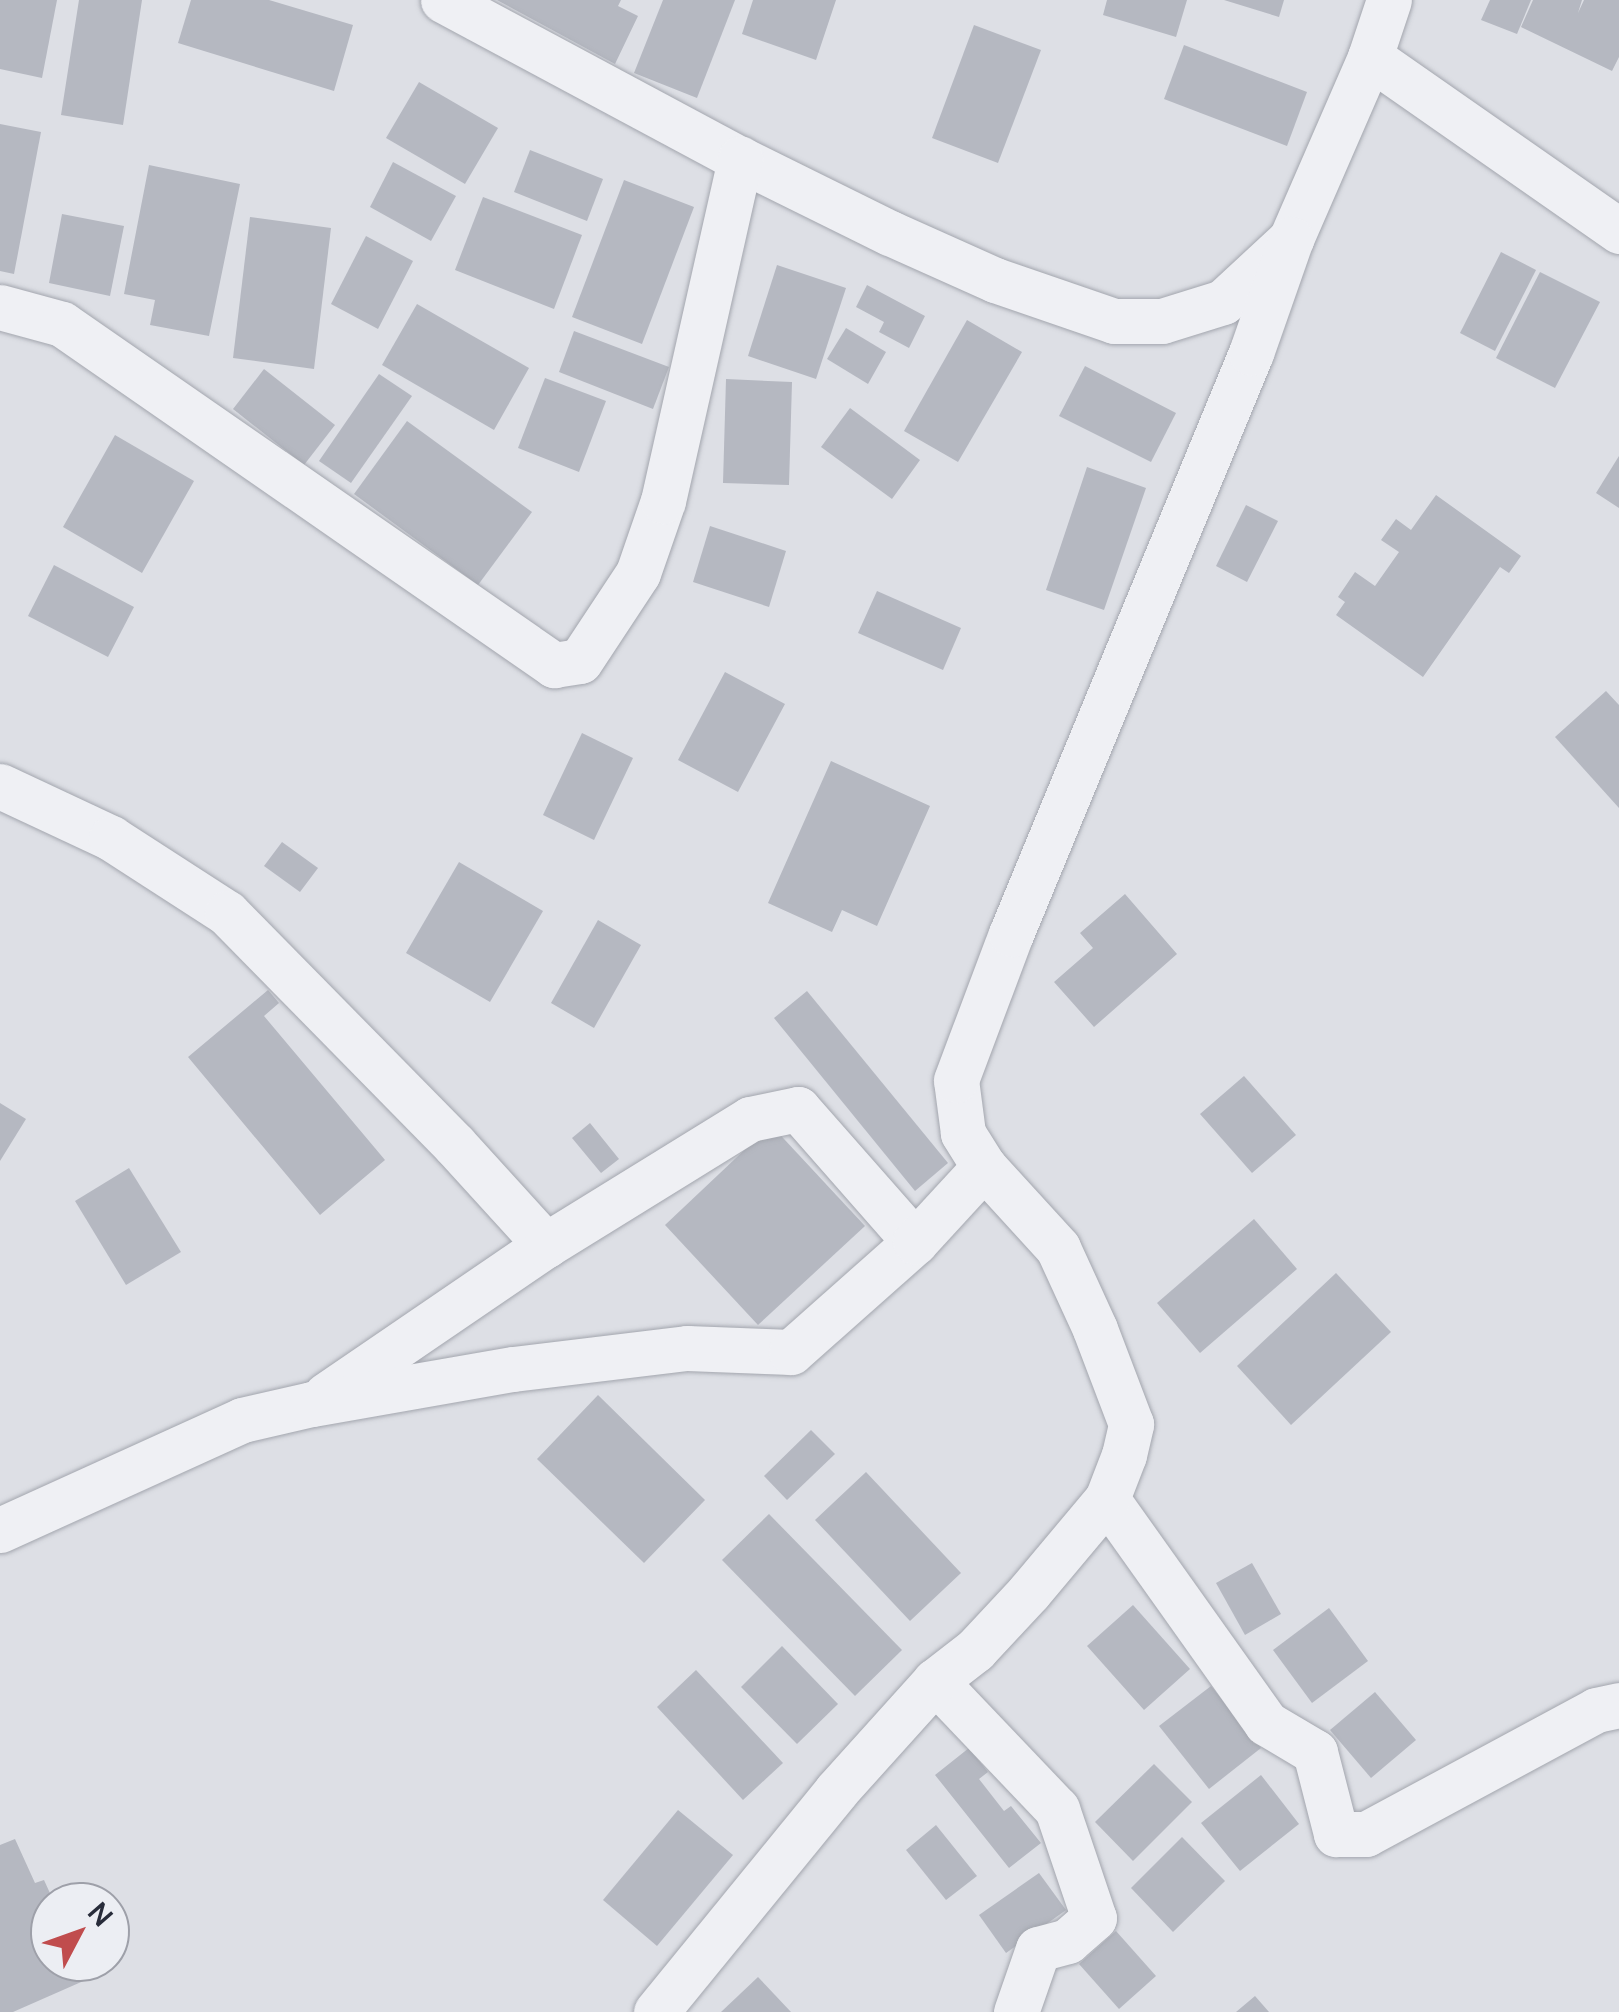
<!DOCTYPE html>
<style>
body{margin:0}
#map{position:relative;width:1619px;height:2012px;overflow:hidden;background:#dddfe5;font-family:Manrope,sans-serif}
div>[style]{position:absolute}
.building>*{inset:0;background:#b5b8c1}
.roads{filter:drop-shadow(0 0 2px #a3a6ae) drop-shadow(0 0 2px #a3a6ae)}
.minor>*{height:45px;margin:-22.5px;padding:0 22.5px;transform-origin:22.5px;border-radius:22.5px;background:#eff0f4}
span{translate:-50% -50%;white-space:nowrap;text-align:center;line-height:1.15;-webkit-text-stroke:10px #eceef3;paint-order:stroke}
.north{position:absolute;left:30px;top:1882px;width:100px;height:100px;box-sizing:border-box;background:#eceef3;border:2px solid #9ea0a9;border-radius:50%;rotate:49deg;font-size:28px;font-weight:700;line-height:40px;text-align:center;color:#282c3a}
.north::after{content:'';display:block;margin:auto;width:35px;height:45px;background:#c04c4d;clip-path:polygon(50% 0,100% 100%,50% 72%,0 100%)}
</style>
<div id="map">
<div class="building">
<div style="clip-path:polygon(0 0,57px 0,42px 78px,0 69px)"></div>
<div style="clip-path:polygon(79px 0,142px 0,123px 125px,61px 115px)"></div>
<div style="clip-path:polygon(191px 0,269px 0,353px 25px,334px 91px,178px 43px)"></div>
<div style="clip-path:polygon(497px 0,621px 0,618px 6px,638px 16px,615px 64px)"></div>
<div style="clip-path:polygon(663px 0,735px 0,697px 98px,634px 73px)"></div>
<div style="clip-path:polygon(753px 0,836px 0,816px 60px,742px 34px)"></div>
<div style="clip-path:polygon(1107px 0,1187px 0,1176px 37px,1103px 15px)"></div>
<div style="clip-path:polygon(1224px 0,1284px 0,1279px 17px)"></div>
<div style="clip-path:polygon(1490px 0,1531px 0,1517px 34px,1481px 20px)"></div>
<div style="clip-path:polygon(1533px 0,1582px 0,1578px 13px,1584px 0,1619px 0,1619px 57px,1612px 71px,1521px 27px)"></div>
<div style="clip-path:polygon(974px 25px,1041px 50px,998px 163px,932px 138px)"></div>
<div style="clip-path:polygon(1184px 45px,1307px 92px,1287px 146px,1164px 99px)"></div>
<div style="clip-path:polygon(419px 82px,498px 128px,465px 184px,386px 138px)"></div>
<div style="clip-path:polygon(0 124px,41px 132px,14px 274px,0 271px)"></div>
<div style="clip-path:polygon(530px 150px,603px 179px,587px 221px,514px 192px)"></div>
<div style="clip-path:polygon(393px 162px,456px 196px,431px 241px,370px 207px)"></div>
<div style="clip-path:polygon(149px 165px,240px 184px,209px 336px,150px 325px,155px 300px,124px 294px)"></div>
<div style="clip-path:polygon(624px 180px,694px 207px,642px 344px,572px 317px)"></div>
<div style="clip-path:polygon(483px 197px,582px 235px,554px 309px,455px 270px)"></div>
<div style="clip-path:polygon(62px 214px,124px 226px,110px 296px,49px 283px)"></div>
<div style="clip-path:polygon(250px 217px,331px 228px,314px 369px,233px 358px)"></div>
<div style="clip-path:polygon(366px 236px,413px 261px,378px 329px,331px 304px)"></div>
<div style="clip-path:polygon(1501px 252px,1536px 270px,1495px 351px,1460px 333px)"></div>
<div style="clip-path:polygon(777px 265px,846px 288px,816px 379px,748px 356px)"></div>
<div style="clip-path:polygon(1540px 272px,1600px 302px,1555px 388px,1496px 358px)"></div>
<div style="clip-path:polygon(867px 285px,925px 316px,909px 348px,879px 332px,884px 322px,856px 307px)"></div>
<div style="clip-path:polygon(417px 304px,529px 368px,494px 430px,382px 365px)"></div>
<div style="clip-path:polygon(967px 320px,1022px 352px,958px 462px,904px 431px)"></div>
<div style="clip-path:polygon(846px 328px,886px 352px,868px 384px,827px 359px)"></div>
<div style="clip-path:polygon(574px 331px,669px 367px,653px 409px,559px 372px)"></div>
<div style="clip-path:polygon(1085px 366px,1176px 413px,1151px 462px,1059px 416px)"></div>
<div style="clip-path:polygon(264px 369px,335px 425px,304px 465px,233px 409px)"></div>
<div style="clip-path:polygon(379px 374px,412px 396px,351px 483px,319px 461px)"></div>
<div style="clip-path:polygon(545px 378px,606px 401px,579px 472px,518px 448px)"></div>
<div style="clip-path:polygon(726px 379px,792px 382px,789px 485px,723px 483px)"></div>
<div style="clip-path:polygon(850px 408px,920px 460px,892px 499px,821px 447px)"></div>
<div style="clip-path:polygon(407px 421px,532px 512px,478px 585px,354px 494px)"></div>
<div style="clip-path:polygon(115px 435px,194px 481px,142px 573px,63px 527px)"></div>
<div style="clip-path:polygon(1619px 456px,1619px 508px,1596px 493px)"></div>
<div style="clip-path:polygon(1087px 467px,1146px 488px,1104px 610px,1046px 590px)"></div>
<div style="clip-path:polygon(1436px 495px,1521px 556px,1509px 573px,1500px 567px,1423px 677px,1336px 615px,1345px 602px,1338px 597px,1355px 572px,1375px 586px,1399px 552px,1381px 540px,1396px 519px,1411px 530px)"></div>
<div style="clip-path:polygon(1246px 505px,1278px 521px,1247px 582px,1216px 566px)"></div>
<div style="clip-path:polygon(710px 526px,786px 551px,769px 607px,693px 582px)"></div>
<div style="clip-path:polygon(54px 565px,134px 607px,108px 657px,28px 616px)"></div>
<div style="clip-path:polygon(877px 591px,961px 628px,943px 670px,858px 633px)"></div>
<div style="clip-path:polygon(725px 672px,785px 704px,738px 792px,678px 760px)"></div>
<div style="clip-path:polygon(1606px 691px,1619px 705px,1619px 808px,1555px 737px)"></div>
<div style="clip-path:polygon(582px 733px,633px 758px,594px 840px,543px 815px)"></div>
<div style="clip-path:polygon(831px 761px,930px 806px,877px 926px,842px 910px,832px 932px,768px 903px)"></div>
<div style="clip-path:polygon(282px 842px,318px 868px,300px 892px,264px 866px)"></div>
<div style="clip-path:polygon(459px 862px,543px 911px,490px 1002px,406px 953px)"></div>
<div style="clip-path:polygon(1125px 894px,1177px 954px,1094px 1027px,1054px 982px,1093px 948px,1080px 933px)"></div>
<div style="clip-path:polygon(598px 920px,641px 945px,594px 1028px,551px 1003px)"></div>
<div style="clip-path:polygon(268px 990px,279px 1003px,264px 1016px,385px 1160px,320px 1215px,188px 1057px)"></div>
<div style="clip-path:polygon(807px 991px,948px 1163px,915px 1191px,774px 1018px)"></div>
<div style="clip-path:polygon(1244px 1076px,1296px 1135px,1252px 1173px,1200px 1114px)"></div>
<div style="clip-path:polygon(0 1103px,26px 1119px,0 1161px)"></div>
<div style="clip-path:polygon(590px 1123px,619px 1159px,601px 1173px,572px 1138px)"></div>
<div style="clip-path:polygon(771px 1125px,865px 1226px,758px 1325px,665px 1225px)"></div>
<div style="clip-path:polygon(129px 1168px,181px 1252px,126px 1285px,75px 1201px)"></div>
<div style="clip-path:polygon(1254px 1219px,1297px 1269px,1200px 1353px,1157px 1303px)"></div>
<div style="clip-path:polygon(1336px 1273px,1391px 1332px,1291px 1425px,1237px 1366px)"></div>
<div style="clip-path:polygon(598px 1395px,705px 1500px,644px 1563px,537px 1459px)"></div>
<div style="clip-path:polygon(811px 1430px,835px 1454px,787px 1500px,764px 1476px)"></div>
<div style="clip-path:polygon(866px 1472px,961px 1573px,910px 1621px,815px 1520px)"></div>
<div style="clip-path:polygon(769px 1514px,902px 1650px,855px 1696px,722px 1560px)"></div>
<div style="clip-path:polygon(1252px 1563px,1281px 1614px,1245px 1635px,1216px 1583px)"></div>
<div style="clip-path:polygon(1133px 1605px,1190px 1669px,1144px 1710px,1087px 1646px)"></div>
<div style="clip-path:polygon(1329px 1608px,1368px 1661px,1312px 1703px,1273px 1650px)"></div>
<div style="clip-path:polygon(782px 1646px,838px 1704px,797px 1744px,741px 1687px)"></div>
<div style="clip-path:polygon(696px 1670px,783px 1763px,743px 1800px,657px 1707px)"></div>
<div style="clip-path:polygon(1211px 1686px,1261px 1748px,1209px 1789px,1159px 1726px)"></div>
<div style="clip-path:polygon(1375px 1692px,1416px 1740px,1371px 1778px,1330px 1730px)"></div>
<div style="clip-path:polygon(969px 1748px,988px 1772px,979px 1779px,1004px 1811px,1011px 1806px,1041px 1843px,1009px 1868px,935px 1775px)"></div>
<div style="clip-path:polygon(1154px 1764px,1192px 1802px,1133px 1861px,1095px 1822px)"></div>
<div style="clip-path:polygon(1261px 1775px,1299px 1824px,1240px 1871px,1201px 1823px)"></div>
<div style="clip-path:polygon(678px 1810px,733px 1855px,657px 1946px,603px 1900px)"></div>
<div style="clip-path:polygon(936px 1825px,977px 1876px,946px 1900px,906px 1850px)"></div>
<div style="clip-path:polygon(1182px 1837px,1225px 1881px,1173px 1932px,1131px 1888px)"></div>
<div style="clip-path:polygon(15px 1839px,35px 1883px,44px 1880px,54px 1902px,50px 1902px,50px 1962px,80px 1962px,88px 1979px,13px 2012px,0 2012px,0 1845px)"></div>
<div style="clip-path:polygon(1039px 1873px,1066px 1910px,1006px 1953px,979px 1915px)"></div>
<div style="clip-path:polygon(1116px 1931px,1156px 1976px,1119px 2009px,1079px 1964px)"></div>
<div style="clip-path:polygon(758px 1977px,791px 2012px,721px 2012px)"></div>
<div style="clip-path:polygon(1255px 1996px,1269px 2012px,1236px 2012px)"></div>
</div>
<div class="roads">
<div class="minor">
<div style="left:443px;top:0;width:337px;rotate:28.2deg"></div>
<div style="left:740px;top:159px;width:167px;rotate:26.3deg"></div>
<div style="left:890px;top:233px;width:115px;rotate:24.1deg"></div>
<div style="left:995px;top:280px;width:126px;rotate:19deg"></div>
<div style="left:1114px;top:321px;width:48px"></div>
<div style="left:1162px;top:321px;width:64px;rotate:-17.3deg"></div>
<div style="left:1223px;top:302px;width:93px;rotate:-42.8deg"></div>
<div style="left:1291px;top:239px;width:198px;rotate:-66.5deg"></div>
<div style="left:1370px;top:57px;width:60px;rotate:-71.6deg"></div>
<div style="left:1370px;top:57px;width:304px;rotate:34.9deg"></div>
<div style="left:0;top:307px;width:64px;rotate:15.3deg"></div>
<div style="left:62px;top:324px;width:599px;rotate:34.73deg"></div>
<div style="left:554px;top:665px;width:26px;rotate:-9deg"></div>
<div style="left:580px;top:661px;width:105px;rotate:-56.6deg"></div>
<div style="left:638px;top:573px;width:76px;rotate:-70.9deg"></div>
<div style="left:663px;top:501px;width:351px;rotate:-77.3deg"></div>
<div style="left:0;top:786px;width:123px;rotate:25.1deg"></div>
<div style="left:111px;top:838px;width:138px;rotate:32.9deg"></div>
<div style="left:227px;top:913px;width:324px;rotate:45.5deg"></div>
<div style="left:454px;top:1144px;width:137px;rotate:47.7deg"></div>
<div style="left:326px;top:1395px;width:266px;rotate:-34.3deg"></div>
<div style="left:546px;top:1245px;width:240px;rotate:-31.7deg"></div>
<div style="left:750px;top:1119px;width:49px;rotate:-11.8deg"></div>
<div style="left:798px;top:1109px;width:177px;rotate:48.7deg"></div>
<div style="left:1107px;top:1499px;width:275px;rotate:54.6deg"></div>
<div style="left:1266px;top:1723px;width:57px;rotate:30.6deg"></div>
<div style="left:1315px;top:1752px;width:85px;rotate:75.6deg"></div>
<div style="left:1336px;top:1834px;width:30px"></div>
<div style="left:1366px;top:1834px;width:261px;rotate:-28.3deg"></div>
<div style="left:1596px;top:1710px;width:24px;rotate:-12deg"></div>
<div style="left:0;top:1530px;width:266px;rotate:-24.4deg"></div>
<div style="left:242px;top:1420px;width:72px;rotate:-12.9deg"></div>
<div style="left:312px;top:1404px;width:204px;rotate:-9.9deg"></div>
<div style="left:513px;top:1369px;width:175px;rotate:-6.9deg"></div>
<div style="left:687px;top:1348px;width:104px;rotate:2.2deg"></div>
<div style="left:791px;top:1352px;width:166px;rotate:-41.6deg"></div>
<div style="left:915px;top:1242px;width:102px;rotate:-47.4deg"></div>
<div style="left:935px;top:1681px;width:177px;rotate:46.4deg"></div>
<div style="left:1057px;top:1809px;width:115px;rotate:71.3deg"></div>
<div style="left:1094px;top:1918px;width:35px;rotate:139deg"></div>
<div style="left:1068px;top:1941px;width:31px;rotate:165deg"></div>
<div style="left:1038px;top:1949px;width:67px;rotate:109.2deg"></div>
<div style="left:656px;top:2012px;width:285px;rotate:-50.8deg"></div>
<div style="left:836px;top:1791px;width:148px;rotate:-48deg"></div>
<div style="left:935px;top:1681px;width:51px;rotate:-37.8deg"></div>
<div style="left:975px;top:1650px;width:79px;rotate:-47deg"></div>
<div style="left:1029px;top:1592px;width:121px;rotate:-50deg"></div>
<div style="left:1107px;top:1499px;width:47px;rotate:-68.9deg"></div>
<div style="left:1124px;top:1455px;width:32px;rotate:-77deg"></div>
<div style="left:1131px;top:1424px;width:102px;rotate:-110.8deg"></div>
<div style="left:1095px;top:1329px;width:89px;rotate:-114.6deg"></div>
<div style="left:1058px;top:1248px;width:110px;rotate:-132.4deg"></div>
<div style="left:984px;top:1167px;width:40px;rotate:-122deg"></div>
<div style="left:963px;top:1133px;width:53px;rotate:-97.5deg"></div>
<div style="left:956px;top:1080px;width:156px;rotate:-69.4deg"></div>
<div style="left:1011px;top:934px;width:629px;rotate:-67.56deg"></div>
<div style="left:1251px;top:353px;width:121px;rotate:-70.7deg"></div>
</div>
</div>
<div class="north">N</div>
</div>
